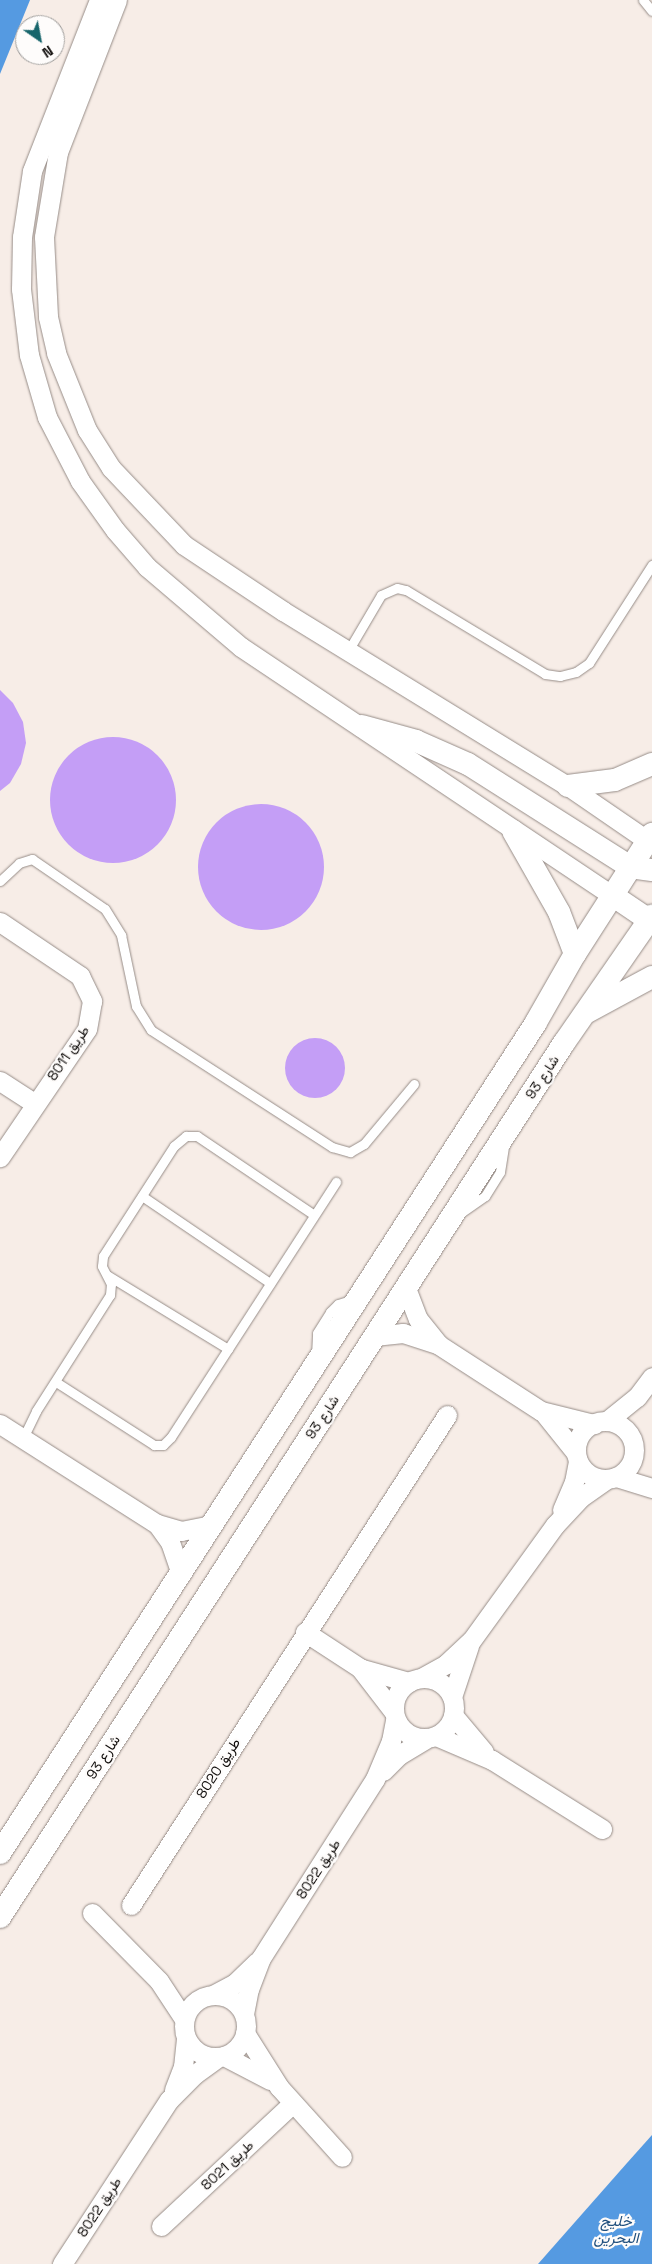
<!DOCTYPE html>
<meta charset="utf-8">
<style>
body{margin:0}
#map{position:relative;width:652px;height:2264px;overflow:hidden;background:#f7ede7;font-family:"Space Grotesk",Vazirmatn,sans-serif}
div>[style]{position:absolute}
.water>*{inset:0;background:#559ae1}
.building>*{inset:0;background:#c49ef6}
.round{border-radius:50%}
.roads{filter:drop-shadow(0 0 1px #968c87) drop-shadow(0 0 1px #968c87)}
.service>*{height:9px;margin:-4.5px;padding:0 4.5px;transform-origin:4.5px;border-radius:4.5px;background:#fff}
.minor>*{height:19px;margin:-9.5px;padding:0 9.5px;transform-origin:9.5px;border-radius:9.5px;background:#fff}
.minor>.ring{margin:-9.5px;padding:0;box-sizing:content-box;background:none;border:19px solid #fff;border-radius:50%}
.tertiary>*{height:22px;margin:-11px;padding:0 11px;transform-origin:11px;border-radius:11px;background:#fff}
span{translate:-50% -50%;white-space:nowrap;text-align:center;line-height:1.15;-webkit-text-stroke:4.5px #fefcfb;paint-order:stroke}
.street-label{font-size:14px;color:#110e0c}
.water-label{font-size:15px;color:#1f4f7e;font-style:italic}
.north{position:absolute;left:15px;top:15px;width:50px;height:50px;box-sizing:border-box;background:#fefcfb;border:1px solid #9f9d9b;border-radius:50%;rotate:147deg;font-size:14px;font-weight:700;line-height:20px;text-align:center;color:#110e0c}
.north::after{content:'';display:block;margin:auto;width:18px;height:22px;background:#17656b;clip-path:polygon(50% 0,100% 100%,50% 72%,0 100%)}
</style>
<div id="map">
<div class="water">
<div style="clip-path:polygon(0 0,30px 0,0 74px)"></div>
<div style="clip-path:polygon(652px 2135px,652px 2264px,538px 2264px,627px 2163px)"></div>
</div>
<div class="building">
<div style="clip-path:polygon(0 690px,13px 703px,23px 722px,26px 743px,21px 764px,10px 783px,0 791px)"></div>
<div class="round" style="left:50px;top:737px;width:126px;height:126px"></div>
<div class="round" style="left:198px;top:804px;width:126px;height:126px"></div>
<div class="round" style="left:285px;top:1038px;width:60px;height:60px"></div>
</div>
<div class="roads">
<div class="service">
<div style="left:643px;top:0;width:14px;rotate:51deg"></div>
<div style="left:348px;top:651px;width:65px;rotate:-59.5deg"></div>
<div style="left:381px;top:595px;width:17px;rotate:-24deg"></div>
<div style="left:397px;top:588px;width:9px;rotate:13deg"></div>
<div style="left:406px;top:590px;width:162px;rotate:31.1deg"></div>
<div style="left:545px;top:674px;width:15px;rotate:8deg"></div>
<div style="left:560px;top:676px;width:16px;rotate:-14deg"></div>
<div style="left:576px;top:672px;width:16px;rotate:-35deg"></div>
<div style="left:589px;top:663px;width:117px;rotate:-57.3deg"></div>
<div style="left:0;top:881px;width:26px;rotate:-43deg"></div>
<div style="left:19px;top:863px;width:14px;rotate:-17deg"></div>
<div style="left:32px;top:859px;width:88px;rotate:34.4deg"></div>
<div style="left:105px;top:909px;width:31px;rotate:58deg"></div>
<div style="left:121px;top:935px;width:73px;rotate:78.1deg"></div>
<div style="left:136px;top:1006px;width:28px;rotate:58deg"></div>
<div style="left:151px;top:1030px;width:216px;rotate:32.9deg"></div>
<div style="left:332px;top:1147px;width:19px;rotate:16deg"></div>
<div style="left:350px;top:1152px;width:16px;rotate:-30deg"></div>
<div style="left:364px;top:1144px;width:78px;rotate:-50.2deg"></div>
<div style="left:142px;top:1196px;width:155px;rotate:34.2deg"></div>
<div style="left:462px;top:1212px;width:28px;rotate:-35deg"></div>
<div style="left:485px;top:1196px;width:28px;rotate:-58deg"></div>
<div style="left:500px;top:1172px;width:24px;rotate:-81deg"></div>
<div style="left:107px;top:1275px;width:142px;rotate:31.4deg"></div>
<div style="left:316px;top:1355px;width:22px;rotate:-87deg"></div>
<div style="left:317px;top:1333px;width:25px;rotate:-58deg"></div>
<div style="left:330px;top:1312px;width:11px;rotate:-45deg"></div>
<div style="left:338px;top:1304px;width:14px;rotate:-17deg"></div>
<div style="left:56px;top:1382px;width:117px;rotate:32.7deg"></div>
<div style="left:154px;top:1445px;width:9px"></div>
<div style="left:163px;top:1445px;width:11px;rotate:-45deg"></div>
<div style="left:171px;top:1437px;width:304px;rotate:-57.1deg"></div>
<div style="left:23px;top:1438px;width:30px;rotate:-64deg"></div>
<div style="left:36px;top:1411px;width:138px;rotate:-57.5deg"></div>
<div style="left:110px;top:1295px;width:11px;rotate:-85deg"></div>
<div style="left:111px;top:1284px;width:20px;rotate:-117deg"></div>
<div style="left:102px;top:1266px;width:10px;rotate:-84deg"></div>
<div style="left:103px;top:1256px;width:131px;rotate:-57.2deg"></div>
<div style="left:174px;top:1146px;width:16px;rotate:-40deg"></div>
<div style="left:186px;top:1136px;width:11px"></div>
<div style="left:197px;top:1136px;width:141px;rotate:34deg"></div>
</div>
<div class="minor">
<div style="left:99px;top:0;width:184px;rotate:111.4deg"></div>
<div style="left:32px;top:171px;width:67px;rotate:98.6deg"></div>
<div style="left:22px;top:237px;width:52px;rotate:91.1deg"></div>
<div style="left:21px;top:289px;width:66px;rotate:83.1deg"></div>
<div style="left:29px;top:355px;width:65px;rotate:73.8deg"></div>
<div style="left:47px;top:417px;width:72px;rotate:62.7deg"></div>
<div style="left:80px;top:481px;width:60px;rotate:54.5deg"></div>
<div style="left:115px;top:530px;width:49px;rotate:49.1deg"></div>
<div style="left:147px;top:567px;width:123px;rotate:40.4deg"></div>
<div style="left:241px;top:647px;width:446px;rotate:33.8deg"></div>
<div style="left:117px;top:0;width:163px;rotate:111.2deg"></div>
<div style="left:58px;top:152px;width:86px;rotate:99.4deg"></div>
<div style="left:44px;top:237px;width:80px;rotate:87.1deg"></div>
<div style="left:48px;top:317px;width:37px;rotate:77deg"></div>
<div style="left:56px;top:353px;width:83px;rotate:68.1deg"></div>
<div style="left:87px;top:430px;width:45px;rotate:57.7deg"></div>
<div style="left:111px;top:468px;width:106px;rotate:46.5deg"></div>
<div style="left:184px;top:545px;width:119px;rotate:33.7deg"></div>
<div style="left:283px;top:611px;width:334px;rotate:31.6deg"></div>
<div style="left:568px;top:786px;width:97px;rotate:34.5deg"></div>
<div style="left:0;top:922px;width:97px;rotate:34deg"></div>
<div style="left:80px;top:976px;width:28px;rotate:64deg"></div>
<div style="left:92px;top:1001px;width:28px;rotate:100deg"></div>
<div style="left:87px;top:1029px;width:155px;rotate:124.2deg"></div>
<div style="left:0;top:1081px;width:40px;rotate:32.9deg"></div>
<div style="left:406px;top:1288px;width:33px;rotate:69deg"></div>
<div style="left:418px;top:1319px;width:32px;rotate:51deg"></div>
<div style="left:374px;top:1336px;width:29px;rotate:-6deg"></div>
<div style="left:403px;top:1333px;width:38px;rotate:18deg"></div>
<div style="left:439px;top:1345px;width:121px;rotate:32.9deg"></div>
<div style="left:541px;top:1411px;width:55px;rotate:13.8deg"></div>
<div style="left:544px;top:1413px;width:51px;rotate:51.3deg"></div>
<div style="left:607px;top:1421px;width:38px;rotate:-39deg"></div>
<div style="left:637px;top:1397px;width:25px;rotate:-53deg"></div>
<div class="ring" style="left:576px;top:1421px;width:39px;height:39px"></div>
<div style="left:0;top:1424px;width:186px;rotate:32.5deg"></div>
<div style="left:157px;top:1524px;width:25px;rotate:16deg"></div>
<div style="left:181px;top:1531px;width:32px;rotate:-11deg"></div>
<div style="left:616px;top:1477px;width:38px;rotate:17deg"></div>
<div style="left:562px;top:1510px;width:30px;rotate:-67deg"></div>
<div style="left:574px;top:1482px;width:21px;rotate:-79deg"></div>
<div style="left:157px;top:1524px;width:22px;rotate:54deg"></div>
<div style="left:170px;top:1542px;width:34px;rotate:71deg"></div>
<div style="left:305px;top:1632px;width:66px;rotate:33.2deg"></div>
<div style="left:360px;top:1668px;width:54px;rotate:52.5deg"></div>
<div style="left:362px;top:1669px;width:49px;rotate:15.5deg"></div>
<div class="ring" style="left:394px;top:1678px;width:41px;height:41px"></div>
<div style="left:421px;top:1678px;width:29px;rotate:-29deg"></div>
<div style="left:446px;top:1664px;width:34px;rotate:-43deg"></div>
<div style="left:471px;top:1641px;width:143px;rotate:-54.1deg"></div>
<div style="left:555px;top:1525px;width:37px;rotate:-47deg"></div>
<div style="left:580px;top:1498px;width:33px;rotate:-35deg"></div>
<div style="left:452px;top:1697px;width:54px;rotate:-71.6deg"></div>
<div style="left:453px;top:1715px;width:48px;rotate:50deg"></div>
<div style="left:436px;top:1736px;width:61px;rotate:23.2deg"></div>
<div style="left:492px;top:1760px;width:130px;rotate:32.1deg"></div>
<div style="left:383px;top:1771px;width:23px;rotate:-45deg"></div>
<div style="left:399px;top:1755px;width:31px;rotate:-31deg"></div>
<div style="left:131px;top:1905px;width:583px;rotate:-57.18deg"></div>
<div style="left:92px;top:1913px;width:95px;rotate:45.4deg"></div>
<div style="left:159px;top:1981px;width:45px;rotate:56.7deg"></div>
<div class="ring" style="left:184px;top:1995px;width:43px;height:43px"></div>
<div style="left:213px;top:1995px;width:24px;rotate:-28deg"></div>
<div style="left:234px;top:1984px;width:32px;rotate:-44deg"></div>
<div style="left:244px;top:2014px;width:25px;rotate:-79deg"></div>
<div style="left:249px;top:1989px;width:33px;rotate:-69deg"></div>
<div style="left:261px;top:1958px;width:212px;rotate:-57.5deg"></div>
<div style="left:375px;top:1779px;width:41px;rotate:-67.2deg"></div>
<div style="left:391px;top:1741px;width:21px;rotate:-79deg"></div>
<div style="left:245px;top:2033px;width:64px;rotate:57.8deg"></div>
<div style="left:279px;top:2087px;width:94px;rotate:48deg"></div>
<div style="left:224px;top:2056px;width:52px;rotate:27.6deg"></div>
<div style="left:174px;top:2090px;width:25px;rotate:-69deg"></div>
<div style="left:183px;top:2067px;width:29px;rotate:-84deg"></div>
<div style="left:161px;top:2226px;width:180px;rotate:-43deg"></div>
<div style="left:62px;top:2264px;width:196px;rotate:-56.9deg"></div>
<div style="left:169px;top:2100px;width:37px;rotate:-45deg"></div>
<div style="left:195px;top:2074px;width:29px;rotate:-36deg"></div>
</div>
<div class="tertiary">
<div style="left:362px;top:726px;width:56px;rotate:15.5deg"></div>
<div style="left:416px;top:741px;width:57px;rotate:23.9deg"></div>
<div style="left:468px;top:764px;width:192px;rotate:32.4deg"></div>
<div style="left:630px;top:867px;width:22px;rotate:8deg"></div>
<div style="left:568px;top:786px;width:47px;rotate:-7.3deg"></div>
<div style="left:615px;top:780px;width:40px;rotate:-23.4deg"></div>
<div style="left:513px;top:831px;width:93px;rotate:60.4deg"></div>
<div style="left:559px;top:912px;width:45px;rotate:69.1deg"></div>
<div style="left:612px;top:895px;width:48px;rotate:34deg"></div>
<div style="left:587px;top:1012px;width:74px;rotate:-28.3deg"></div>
<div style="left:0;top:1853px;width:987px;rotate:-57.16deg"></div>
<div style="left:535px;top:1024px;width:81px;rotate:-60.3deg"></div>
<div style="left:575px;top:954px;width:143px;rotate:-57.3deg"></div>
<div style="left:0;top:1917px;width:1040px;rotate:-57.17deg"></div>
<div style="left:564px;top:1043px;width:155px;rotate:-55.3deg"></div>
</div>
</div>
<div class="street-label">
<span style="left:68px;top:1053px;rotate:-56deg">طريق 8011</span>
<span style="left:542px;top:1077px;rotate:-57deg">شارع 93</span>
<span style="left:322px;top:1417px;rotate:-57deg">شارع 93</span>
<span style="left:103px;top:1757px;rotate:-57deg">شارع 93</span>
<span style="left:218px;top:1768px;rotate:-57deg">طريق 8020</span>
<span style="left:318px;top:1869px;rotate:-57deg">طريق 8022</span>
<span style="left:227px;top:2165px;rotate:-43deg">طريق 8021</span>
<span style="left:99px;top:2207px;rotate:-57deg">طريق 8022</span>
</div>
<div class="water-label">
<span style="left:616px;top:2229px">خليج<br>البحرين</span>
</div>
<div class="north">N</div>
</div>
